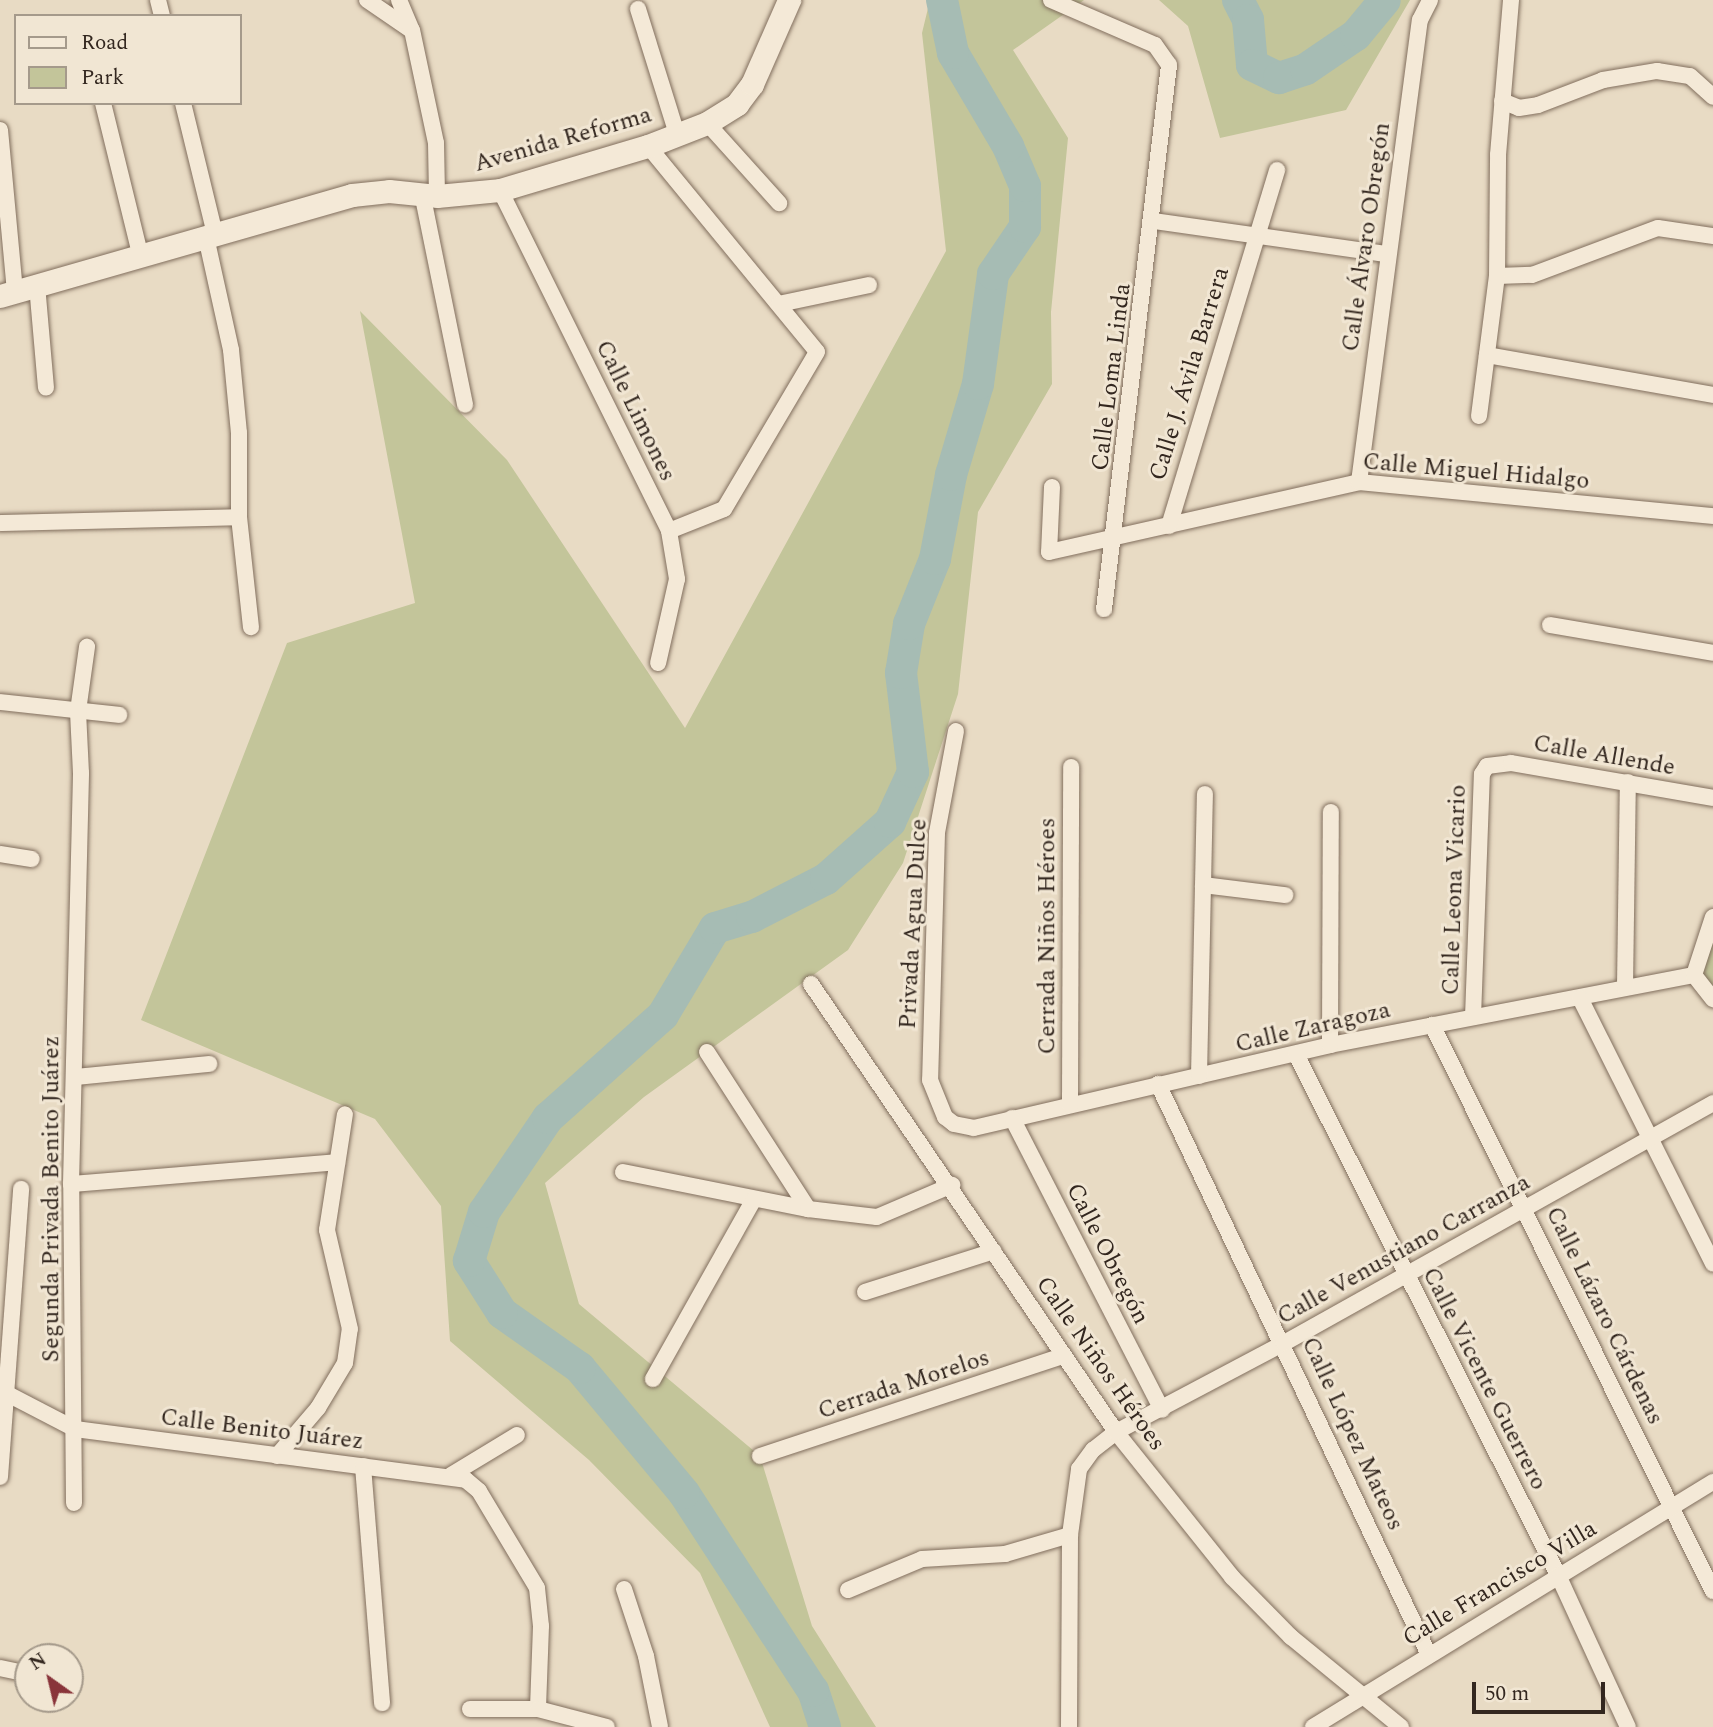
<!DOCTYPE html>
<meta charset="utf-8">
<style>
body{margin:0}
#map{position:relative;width:1713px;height:1727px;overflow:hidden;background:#e8dbc4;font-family:Spectral,serif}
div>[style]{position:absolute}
.green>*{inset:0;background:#c3c59a}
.river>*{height:32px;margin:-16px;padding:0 16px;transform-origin:16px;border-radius:16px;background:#a6bcb4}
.roads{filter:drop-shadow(0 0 2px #816e5d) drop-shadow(0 0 2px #816e5d)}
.street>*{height:16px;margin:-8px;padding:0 8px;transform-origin:8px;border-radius:8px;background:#f4e9d7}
.secondary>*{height:23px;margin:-11.5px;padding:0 11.5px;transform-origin:11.5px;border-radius:11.5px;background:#f4e9d7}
span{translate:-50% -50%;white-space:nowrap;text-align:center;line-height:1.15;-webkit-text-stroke:6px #f1e6d3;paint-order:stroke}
.street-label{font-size:24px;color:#33271f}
.legend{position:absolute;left:14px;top:14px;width:228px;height:91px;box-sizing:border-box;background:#f1e6d3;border:2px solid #a59a8b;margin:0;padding:9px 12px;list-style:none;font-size:21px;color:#33271f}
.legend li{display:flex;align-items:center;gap:14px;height:35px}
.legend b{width:35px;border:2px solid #a59a8b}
.north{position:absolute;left:14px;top:1643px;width:70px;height:70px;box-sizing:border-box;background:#f1e6d3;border:2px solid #a59a8b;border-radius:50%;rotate:326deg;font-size:19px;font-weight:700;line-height:28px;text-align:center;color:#33271f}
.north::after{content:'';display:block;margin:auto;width:24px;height:32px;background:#89343a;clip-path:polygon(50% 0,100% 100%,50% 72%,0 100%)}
.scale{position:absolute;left:1472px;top:1682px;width:133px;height:32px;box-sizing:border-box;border:4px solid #33271f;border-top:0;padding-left:9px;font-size:21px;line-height:24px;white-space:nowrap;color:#33271f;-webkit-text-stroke:5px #f1e6d3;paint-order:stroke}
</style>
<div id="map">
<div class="green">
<div style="clip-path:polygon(930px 0,1084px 0,1013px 50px,1068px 138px,1051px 312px,1052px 384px,978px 512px,958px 694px,903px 863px,848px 950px,644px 1097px,545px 1183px,579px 1304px,760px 1456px,812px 1626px,876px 1727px,770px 1727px,700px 1573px,589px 1460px,450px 1341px,441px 1206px,375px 1119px,141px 1020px,287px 643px,415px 603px,360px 311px,507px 460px,685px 728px,946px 251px,922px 33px)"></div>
<div style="clip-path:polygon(1159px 0,1410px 0,1346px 110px,1220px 138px,1188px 26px)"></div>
<div style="clip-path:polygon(1713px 917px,1713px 999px,1694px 975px)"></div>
</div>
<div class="river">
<div style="left:1238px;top:0;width:22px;rotate:63deg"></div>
<div style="left:1248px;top:20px;width:45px;rotate:84.9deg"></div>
<div style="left:1252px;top:65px;width:30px;rotate:26deg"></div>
<div style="left:1279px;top:78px;width:28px;rotate:-18deg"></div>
<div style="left:1306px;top:69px;width:60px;rotate:-34.2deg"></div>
<div style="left:1356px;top:35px;width:45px;rotate:-50.4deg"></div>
<div style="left:825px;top:1727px;width:38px;rotate:-108deg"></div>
<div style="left:813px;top:1691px;width:236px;rotate:-123.1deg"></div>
<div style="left:684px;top:1493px;width:163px;rotate:-129.8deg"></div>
<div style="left:580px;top:1368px;width:95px;rotate:-144.8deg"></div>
<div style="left:502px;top:1313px;width:62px;rotate:-122.4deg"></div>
<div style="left:469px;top:1261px;width:51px;rotate:-73deg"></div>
<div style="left:484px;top:1212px;width:114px;rotate:-55.8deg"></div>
<div style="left:548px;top:1118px;width:154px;rotate:-41.8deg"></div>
<div style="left:663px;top:1015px;width:101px;rotate:-59.1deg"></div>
<div style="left:715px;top:928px;width:39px;rotate:-17deg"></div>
<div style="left:752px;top:917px;width:83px;rotate:-27.2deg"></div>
<div style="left:826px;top:879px;width:86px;rotate:-41.7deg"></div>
<div style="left:890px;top:822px;width:55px;rotate:-65.3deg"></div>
<div style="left:913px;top:772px;width:100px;rotate:-96.9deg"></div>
<div style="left:901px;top:673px;width:50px;rotate:-80.7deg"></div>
<div style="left:909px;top:624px;width:70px;rotate:-68.2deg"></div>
<div style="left:935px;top:559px;width:86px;rotate:-79.2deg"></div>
<div style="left:951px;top:475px;width:95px;rotate:-73.5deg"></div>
<div style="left:978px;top:384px;width:111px;rotate:-82.2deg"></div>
<div style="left:993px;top:274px;width:57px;rotate:-55.8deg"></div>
<div style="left:1025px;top:227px;width:41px;rotate:-90deg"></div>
<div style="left:1025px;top:186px;width:43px;rotate:-113deg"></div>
<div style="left:1008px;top:146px;width:108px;rotate:-120.6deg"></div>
<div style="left:953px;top:53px;width:54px;rotate:-101.7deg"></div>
</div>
<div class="roads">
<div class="street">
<div style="left:158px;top:0;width:16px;rotate:76deg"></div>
<div style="left:367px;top:0;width:53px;rotate:34.3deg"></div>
<div style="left:399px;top:0;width:33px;rotate:67deg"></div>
<div style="left:412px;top:30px;width:116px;rotate:78deg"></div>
<div style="left:436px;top:143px;width:53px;rotate:88.9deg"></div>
<div style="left:1051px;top:0;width:113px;rotate:23.4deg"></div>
<div style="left:1155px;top:45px;width:24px;rotate:55deg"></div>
<div style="left:1169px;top:65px;width:548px;rotate:96.81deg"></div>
<div style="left:638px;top:9px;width:131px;rotate:72.7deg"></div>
<div style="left:1502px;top:101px;width:18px;rotate:22deg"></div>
<div style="left:1519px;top:108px;width:19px;rotate:-9deg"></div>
<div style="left:1538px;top:105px;width:70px;rotate:-21deg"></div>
<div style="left:1603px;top:80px;width:55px;rotate:-9.5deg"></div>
<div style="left:1657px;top:71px;width:33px;rotate:9deg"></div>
<div style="left:1690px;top:76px;width:31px;rotate:42deg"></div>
<div style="left:103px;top:103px;width:155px;rotate:76.2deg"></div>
<div style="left:183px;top:103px;width:135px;rotate:76.3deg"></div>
<div style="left:707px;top:123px;width:108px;rotate:48deg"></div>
<div style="left:0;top:130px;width:163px;rotate:84.7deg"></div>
<div style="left:648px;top:146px;width:266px;rotate:50.6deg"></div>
<div style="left:817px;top:352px;width:182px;rotate:120.6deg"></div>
<div style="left:724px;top:509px;width:59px;rotate:158.2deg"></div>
<div style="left:500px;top:190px;width:381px;rotate:63.6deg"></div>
<div style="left:669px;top:531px;width:49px;rotate:80.5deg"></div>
<div style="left:677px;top:579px;width:86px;rotate:102.7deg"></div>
<div style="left:422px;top:193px;width:216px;rotate:78.5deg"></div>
<div style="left:1154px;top:221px;width:235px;rotate:8.1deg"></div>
<div style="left:206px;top:237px;width:116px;rotate:77.5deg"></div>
<div style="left:231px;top:350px;width:83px;rotate:84.5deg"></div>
<div style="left:239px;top:433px;width:84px;rotate:90deg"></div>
<div style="left:239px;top:517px;width:111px;rotate:83.8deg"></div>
<div style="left:1497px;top:276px;width:35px;rotate:-2deg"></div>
<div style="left:1532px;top:275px;width:134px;rotate:-20.5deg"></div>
<div style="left:1658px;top:228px;width:56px;rotate:8.3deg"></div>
<div style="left:37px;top:285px;width:103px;rotate:85deg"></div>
<div style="left:779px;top:304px;width:92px;rotate:-11.9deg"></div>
<div style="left:1487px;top:355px;width:230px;rotate:10deg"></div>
<div style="left:1479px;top:416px;width:141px;rotate:-82.7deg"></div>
<div style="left:1497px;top:276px;width:121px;rotate:-89.5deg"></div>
<div style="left:1498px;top:155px;width:156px;rotate:-85.2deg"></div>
<div style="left:1359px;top:482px;width:466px;rotate:-82.5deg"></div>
<div style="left:1420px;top:20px;width:22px;rotate:-63deg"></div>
<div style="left:1052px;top:487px;width:65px;rotate:92.6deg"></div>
<div style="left:1049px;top:552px;width:318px;rotate:-12.7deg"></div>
<div style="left:1359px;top:482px;width:356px;rotate:5.5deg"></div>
<div style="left:0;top:523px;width:239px;rotate:-1.4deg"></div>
<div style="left:1169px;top:526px;width:372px;rotate:-73.1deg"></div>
<div style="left:1550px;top:625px;width:165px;rotate:9.7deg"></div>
<div style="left:0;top:702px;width:120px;rotate:6.2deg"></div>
<div style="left:956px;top:731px;width:104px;rotate:100.6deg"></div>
<div style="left:937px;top:833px;width:247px;rotate:91.6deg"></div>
<div style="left:930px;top:1080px;width:40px;rotate:68deg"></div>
<div style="left:945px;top:1117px;width:11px;rotate:38deg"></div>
<div style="left:954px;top:1124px;width:20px;rotate:11deg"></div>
<div style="left:974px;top:1128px;width:366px;rotate:-13.1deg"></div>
<div style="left:1330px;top:1045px;width:371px;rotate:-10.9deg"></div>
<div style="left:0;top:854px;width:32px;rotate:9deg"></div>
<div style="left:1203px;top:885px;width:83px;rotate:7deg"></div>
<div style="left:1694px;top:975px;width:61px;rotate:-71.9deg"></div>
<div style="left:1694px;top:975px;width:31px;rotate:52deg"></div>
<div style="left:811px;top:984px;width:542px;rotate:55.75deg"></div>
<div style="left:1116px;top:1432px;width:186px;rotate:51.3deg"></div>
<div style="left:1232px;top:1577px;width:84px;rotate:45.5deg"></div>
<div style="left:1291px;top:1637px;width:142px;rotate:39.3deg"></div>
<div style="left:1625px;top:987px;width:205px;rotate:-89.2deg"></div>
<div style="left:1580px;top:998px;width:297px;rotate:63.4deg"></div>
<div style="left:1473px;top:1017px;width:243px;rotate:-87.9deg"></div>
<div style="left:1482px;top:774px;width:9px;rotate:-58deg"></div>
<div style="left:1487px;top:766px;width:24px;rotate:-7deg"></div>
<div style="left:1511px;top:763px;width:205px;rotate:9.8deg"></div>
<div style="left:1432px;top:1025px;width:632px;rotate:63.6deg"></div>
<div style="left:1330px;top:1045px;width:233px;rotate:-89.8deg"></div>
<div style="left:707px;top:1052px;width:187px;rotate:57.2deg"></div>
<div style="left:1296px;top:1054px;width:583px;rotate:63.3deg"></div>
<div style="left:1558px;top:1575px;width:167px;rotate:65.3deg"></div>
<div style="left:1199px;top:1076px;width:282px;rotate:-88.8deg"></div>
<div style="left:76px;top:1077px;width:134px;rotate:-5.6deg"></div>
<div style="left:1158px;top:1084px;width:630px;rotate:64.61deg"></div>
<div style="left:1070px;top:1105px;width:338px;rotate:-89.8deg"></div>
<div style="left:1012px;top:1118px;width:328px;rotate:62.8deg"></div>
<div style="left:623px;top:1172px;width:189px;rotate:11.3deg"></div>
<div style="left:808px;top:1209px;width:69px;rotate:6.6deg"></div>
<div style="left:877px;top:1217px;width:82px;rotate:-23.1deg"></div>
<div style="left:71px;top:1184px;width:267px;rotate:-4.7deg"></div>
<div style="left:865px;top:1292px;width:135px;rotate:-17.6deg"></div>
<div style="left:653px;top:1379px;width:206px;rotate:-60.7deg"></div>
<div style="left:0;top:1390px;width:85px;rotate:27.5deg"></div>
<div style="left:75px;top:1429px;width:394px;rotate:7.4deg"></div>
<div style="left:466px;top:1480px;width:17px;rotate:40deg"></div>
<div style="left:479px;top:1491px;width:113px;rotate:59.1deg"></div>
<div style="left:537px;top:1588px;width:38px;rotate:84deg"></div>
<div style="left:541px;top:1626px;width:83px;rotate:92.1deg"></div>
<div style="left:277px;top:1456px;width:63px;rotate:-49.5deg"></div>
<div style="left:318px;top:1408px;width:52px;rotate:-59deg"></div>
<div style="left:345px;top:1363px;width:34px;rotate:-82deg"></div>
<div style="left:350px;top:1329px;width:102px;rotate:-103.1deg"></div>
<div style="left:327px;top:1230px;width:117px;rotate:-81.2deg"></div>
<div style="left:760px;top:1456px;width:319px;rotate:-18.3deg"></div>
<div style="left:363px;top:1466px;width:238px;rotate:85.4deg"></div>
<div style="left:451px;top:1475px;width:77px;rotate:-31.2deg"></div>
<div style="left:0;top:1477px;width:289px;rotate:-85.8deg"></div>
<div style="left:74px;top:1503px;width:319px;rotate:-90.5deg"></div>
<div style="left:71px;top:1184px;width:411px;rotate:-88.6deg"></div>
<div style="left:81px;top:773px;width:62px;rotate:-92.8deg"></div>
<div style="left:78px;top:711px;width:65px;rotate:-82deg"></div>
<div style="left:624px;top:1589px;width:71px;rotate:71.8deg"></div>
<div style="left:646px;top:1656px;width:72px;rotate:78.8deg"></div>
<div style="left:848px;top:1590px;width:80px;rotate:-22.7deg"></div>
<div style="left:922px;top:1559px;width:83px;rotate:-3.4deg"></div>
<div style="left:1005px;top:1554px;width:68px;rotate:-16.3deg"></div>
<div style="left:0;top:1668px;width:29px;rotate:12deg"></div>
<div style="left:470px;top:1709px;width:68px"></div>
<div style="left:538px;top:1709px;width:71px;rotate:14.6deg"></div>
<div style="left:1069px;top:1727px;width:192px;rotate:-89.7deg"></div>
<div style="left:1070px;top:1535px;width:67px;rotate:-82.2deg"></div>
<div style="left:1079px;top:1469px;width:24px;rotate:-54deg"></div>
<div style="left:1093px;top:1450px;width:29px;rotate:-38deg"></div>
<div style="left:1116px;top:1432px;width:190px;rotate:-27.9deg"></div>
<div style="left:1284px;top:1343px;width:492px;rotate:-29.2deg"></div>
<div style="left:1313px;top:1727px;width:469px;rotate:-31.5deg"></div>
</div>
<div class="secondary">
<div style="left:0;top:296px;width:366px;rotate:-16deg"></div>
<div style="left:352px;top:195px;width:37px;rotate:-6deg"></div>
<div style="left:389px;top:191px;width:48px;rotate:5.9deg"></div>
<div style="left:437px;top:196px;width:63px;rotate:-5.4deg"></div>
<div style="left:500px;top:190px;width:154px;rotate:-16.6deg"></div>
<div style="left:648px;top:146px;width:63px;rotate:-21.3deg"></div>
<div style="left:707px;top:123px;width:36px;rotate:-32deg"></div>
<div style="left:737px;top:104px;width:25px;rotate:-53deg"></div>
<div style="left:752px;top:84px;width:92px;rotate:-66.2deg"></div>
</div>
</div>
<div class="street-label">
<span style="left:563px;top:140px;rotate:-16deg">Avenida Reforma</span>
<span style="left:1367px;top:237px;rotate:-82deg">Calle Álvaro Obregón</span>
<span style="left:1190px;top:374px;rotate:-73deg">Calle J. Ávila Barrera</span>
<span style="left:1112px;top:377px;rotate:-83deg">Calle Loma Linda</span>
<span style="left:635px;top:411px;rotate:64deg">Calle Limones</span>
<span style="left:1476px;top:472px;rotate:5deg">Calle Miguel Hidalgo</span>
<span style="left:1604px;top:756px;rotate:10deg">Calle Allende</span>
<span style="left:1455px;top:890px;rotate:-88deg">Calle Leona Vicario</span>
<span style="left:914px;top:924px;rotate:-87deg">Privada Agua Dulce</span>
<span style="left:1048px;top:936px;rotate:-90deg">Cerrada Niños Héroes</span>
<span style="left:1313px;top:1028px;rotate:-13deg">Calle Zaragoza</span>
<span style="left:52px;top:1199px;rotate:-90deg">Segunda Privada Benito Juárez</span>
<span style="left:1404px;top:1250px;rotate:-29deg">Calle Venustiano Carranza</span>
<span style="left:1107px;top:1254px;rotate:63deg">Calle Obregón</span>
<span style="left:1604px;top:1316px;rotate:64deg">Calle Lázaro Cárdenas</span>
<span style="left:1100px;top:1364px;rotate:55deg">Calle Niños Héroes</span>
<span style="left:1484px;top:1379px;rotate:63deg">Calle Vicente Guerrero</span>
<span style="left:904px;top:1385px;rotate:-18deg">Cerrada Morelos</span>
<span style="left:262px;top:1430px;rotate:7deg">Calle Benito Juárez</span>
<span style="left:1352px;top:1434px;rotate:65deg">Calle López Mateos</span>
<span style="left:1500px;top:1584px;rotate:-31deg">Calle Francisco Villa</span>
</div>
<ul class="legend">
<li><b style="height:9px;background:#f4e9d7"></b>Road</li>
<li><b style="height:19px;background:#c3c59a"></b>Park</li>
</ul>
<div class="north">N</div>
<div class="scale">50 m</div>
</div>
